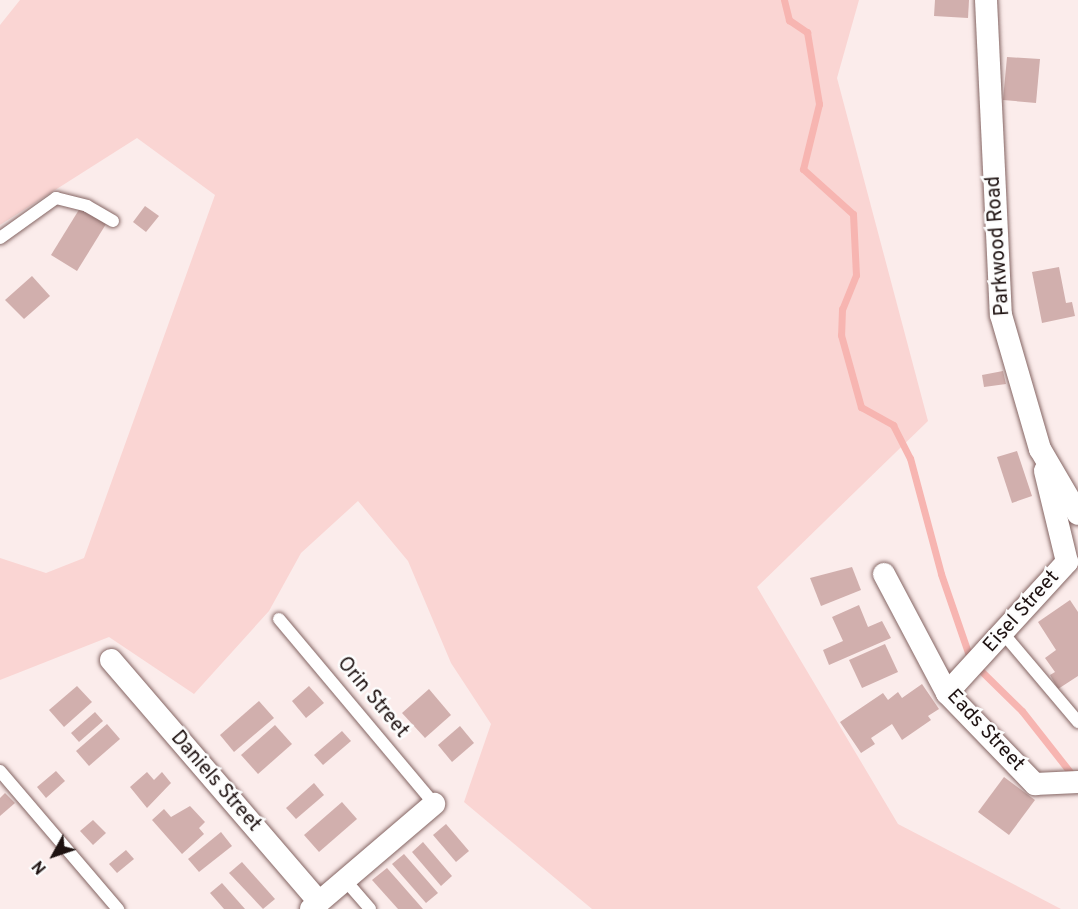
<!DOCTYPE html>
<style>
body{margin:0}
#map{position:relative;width:1078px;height:909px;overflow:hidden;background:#fbeceb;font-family:Overpass,sans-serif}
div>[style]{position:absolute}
.green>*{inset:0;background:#fad5d3}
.stream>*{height:7px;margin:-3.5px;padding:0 3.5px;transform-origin:3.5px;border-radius:3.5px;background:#f7b5b1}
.building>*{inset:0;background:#d1afad}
.roads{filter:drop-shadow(0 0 2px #846563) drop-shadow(0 0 2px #846563)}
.service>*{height:12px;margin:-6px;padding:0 6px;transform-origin:6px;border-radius:6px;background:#fff}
.minor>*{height:22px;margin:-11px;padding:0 11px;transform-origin:11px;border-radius:11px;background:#fff}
span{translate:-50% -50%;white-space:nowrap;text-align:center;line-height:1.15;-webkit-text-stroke:5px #fdfdfd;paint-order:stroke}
.street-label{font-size:20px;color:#1e1211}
.north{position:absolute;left:24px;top:825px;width:60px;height:60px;-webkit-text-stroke:4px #fdfdfd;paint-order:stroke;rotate:230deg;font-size:16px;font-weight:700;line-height:24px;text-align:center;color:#1e1211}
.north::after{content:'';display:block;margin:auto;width:21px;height:27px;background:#1e1211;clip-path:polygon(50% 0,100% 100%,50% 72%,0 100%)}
</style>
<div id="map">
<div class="green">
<div style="clip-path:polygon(20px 0,859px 0,837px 78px,928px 421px,757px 587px,898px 824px,1061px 909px,592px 909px,464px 802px,491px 724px,451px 663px,408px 561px,358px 501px,301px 553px,269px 611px,194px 694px,109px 637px,0 680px,0 558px,46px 573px,84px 558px,215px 195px,137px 138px,0 225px,0 25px)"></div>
</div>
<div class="stream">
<div style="left:784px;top:0;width:21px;rotate:76deg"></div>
<div style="left:789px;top:20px;width:22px;rotate:34deg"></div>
<div style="left:807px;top:32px;width:73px;rotate:80.5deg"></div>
<div style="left:819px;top:104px;width:67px;rotate:103.8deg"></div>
<div style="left:803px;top:169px;width:67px;rotate:42deg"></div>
<div style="left:853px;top:214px;width:61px;rotate:87.2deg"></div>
<div style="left:856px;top:275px;width:37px;rotate:112deg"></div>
<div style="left:842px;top:309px;width:26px;rotate:92deg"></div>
<div style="left:841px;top:335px;width:75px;rotate:74.5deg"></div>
<div style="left:861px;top:407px;width:37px;rotate:29deg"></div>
<div style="left:893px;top:425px;width:37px;rotate:63deg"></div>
<div style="left:910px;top:458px;width:120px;rotate:75deg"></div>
<div style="left:941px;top:574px;width:92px;rotate:71deg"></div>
<div style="left:971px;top:661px;width:71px;rotate:44.4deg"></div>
<div style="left:1022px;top:711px;width:84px;rotate:51.8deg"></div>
</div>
<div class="building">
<div style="clip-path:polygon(935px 0,969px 0,968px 18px,934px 16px)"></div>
<div style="clip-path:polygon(1007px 57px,1040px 59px,1036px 103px,1003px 100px)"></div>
<div style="clip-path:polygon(145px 206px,159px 216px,146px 232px,133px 222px)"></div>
<div style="clip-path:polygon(80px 208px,106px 224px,77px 271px,51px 255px)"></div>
<div style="clip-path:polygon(1059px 267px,1066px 303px,1072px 302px,1075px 316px,1042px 323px,1032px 272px)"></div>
<div style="clip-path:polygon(32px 276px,50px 296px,24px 319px,5px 300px)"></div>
<div style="clip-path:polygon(1003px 371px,1006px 384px,984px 387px,982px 375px)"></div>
<div style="clip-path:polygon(1017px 451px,1032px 496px,1012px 503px,997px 457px)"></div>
<div style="clip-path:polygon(852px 567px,861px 590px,821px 606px,810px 578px)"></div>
<div style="clip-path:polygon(1070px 600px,1078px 612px,1078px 676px,1058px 689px,1050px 675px,1055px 672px,1045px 658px,1056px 650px,1038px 622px)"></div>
<div style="clip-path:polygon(859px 605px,868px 627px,882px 621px,891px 638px,829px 665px,823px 650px,843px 641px,832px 617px)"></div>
<div style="clip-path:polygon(885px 644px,898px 672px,862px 688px,849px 660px)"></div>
<div style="clip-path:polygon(922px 684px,939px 709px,928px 716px,931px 720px,902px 740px,892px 724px,871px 738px,875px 744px,861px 753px,840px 722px,883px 693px,888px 700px,898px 692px,902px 698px)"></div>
<div style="clip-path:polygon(77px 686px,92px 702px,64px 727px,49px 710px)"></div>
<div style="clip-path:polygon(309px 686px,324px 703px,306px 718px,292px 701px)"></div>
<div style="clip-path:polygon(429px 689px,451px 715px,425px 738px,402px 713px)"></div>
<div style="clip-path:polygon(259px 701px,274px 718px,234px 752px,220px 735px)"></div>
<div style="clip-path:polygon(95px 712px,103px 721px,79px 742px,71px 733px)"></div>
<div style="clip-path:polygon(107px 724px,120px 739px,89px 766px,76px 751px)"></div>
<div style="clip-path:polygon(275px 725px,292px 744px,258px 774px,241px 755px)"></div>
<div style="clip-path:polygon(460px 726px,474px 743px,452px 762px,438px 745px)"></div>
<div style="clip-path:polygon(342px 731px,351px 741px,323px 765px,314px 755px)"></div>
<div style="clip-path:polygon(56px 771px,65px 781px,46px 798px,37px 787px)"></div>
<div style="clip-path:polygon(147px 772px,154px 780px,162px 772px,171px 783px,147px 808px,130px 787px)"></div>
<div style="clip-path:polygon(1004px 777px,1035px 800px,1009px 835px,978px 812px)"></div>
<div style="clip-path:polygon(314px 783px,324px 795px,296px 819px,286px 808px)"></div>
<div style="clip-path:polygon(5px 793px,15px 803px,0 816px,0 798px)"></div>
<div style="clip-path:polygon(342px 802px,357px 819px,319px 852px,304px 835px)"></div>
<div style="clip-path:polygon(190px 806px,205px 822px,199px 828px,204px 834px,182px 854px,152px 820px,164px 809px,171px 817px)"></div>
<div style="clip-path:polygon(93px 820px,106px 833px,93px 845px,80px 831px)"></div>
<div style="clip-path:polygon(446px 824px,469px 851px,456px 862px,433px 835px)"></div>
<div style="clip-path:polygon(221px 832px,232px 846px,199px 872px,188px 859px)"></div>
<div style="clip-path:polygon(423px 842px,452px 876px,441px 886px,412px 852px)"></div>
<div style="clip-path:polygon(126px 850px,134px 859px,117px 873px,109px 864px)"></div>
<div style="clip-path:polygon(404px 854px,438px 893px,426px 903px,392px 864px)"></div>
<div style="clip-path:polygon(242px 862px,275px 899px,263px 909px,229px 873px)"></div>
<div style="clip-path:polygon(387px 868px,423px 909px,398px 909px,372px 880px)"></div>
<div style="clip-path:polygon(222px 883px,245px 909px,224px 909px,210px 893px)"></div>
</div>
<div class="roads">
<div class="service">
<div style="left:0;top:238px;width:69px;rotate:-35.5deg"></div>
<div style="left:56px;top:198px;width:32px;rotate:14deg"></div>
<div style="left:87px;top:206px;width:30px;rotate:30deg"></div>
<div style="left:279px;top:619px;width:241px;rotate:50deg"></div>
<div style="left:1002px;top:632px;width:118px;rotate:49.8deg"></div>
<div style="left:0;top:771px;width:182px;rotate:49.5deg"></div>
<div style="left:345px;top:880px;width:38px;rotate:49deg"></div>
</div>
<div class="minor">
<div style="left:986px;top:0;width:315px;rotate:87.3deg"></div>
<div style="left:1001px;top:315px;width:140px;rotate:73.8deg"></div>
<div style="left:1040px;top:449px;width:75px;rotate:59.7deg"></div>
<div style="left:884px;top:574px;width:135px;rotate:62.1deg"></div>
<div style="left:947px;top:693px;width:127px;rotate:46deg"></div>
<div style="left:1035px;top:784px;width:43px;rotate:-2.7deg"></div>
<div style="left:111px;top:660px;width:319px;rotate:49.3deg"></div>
<div style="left:947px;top:693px;width:178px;rotate:-47.5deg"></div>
<div style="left:1067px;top:562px;width:94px;rotate:-103.6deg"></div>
<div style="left:311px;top:909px;width:162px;rotate:-40.5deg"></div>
</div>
</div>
<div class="street-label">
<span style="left:999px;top:246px;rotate:-94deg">Parkwood Road</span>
<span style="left:1022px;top:612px;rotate:-48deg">Eisel Street</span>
<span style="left:372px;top:698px;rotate:50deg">Orin Street</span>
<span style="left:985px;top:731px;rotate:47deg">Eads Street</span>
<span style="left:215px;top:782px;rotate:49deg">Daniels Street</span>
</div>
<div class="north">N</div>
</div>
